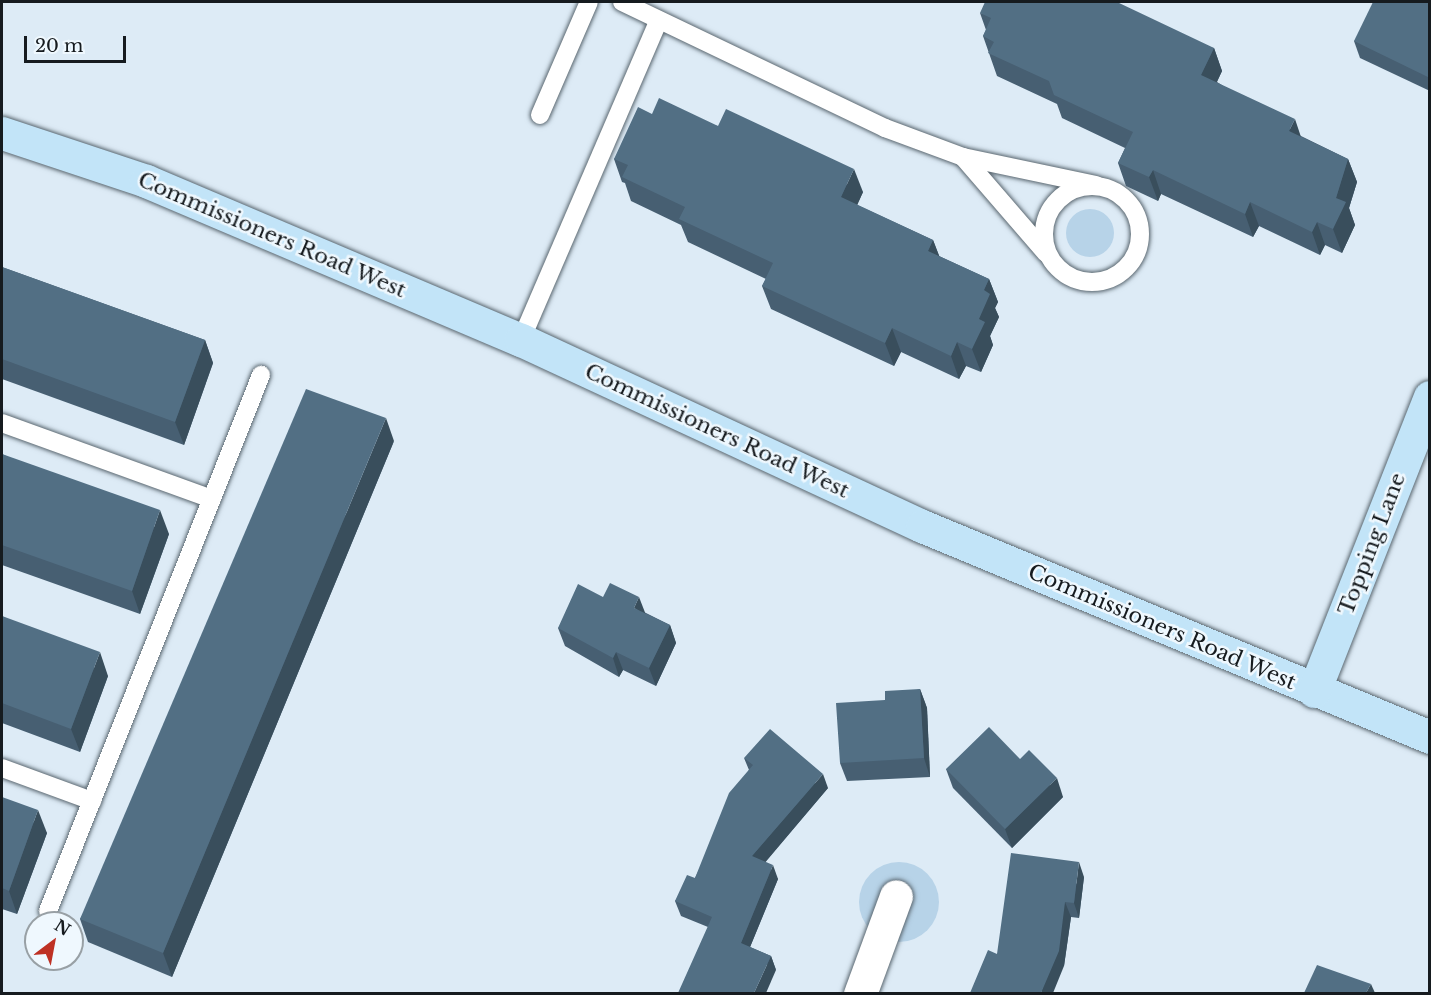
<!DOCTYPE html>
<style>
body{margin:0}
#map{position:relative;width:1431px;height:995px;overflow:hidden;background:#ddebf6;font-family:"Libre Baskerville",serif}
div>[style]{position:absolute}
.green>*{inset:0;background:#b7d3e8}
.round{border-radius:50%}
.roads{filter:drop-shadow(0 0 2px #5a6770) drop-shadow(0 0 2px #5a6770)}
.lane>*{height:18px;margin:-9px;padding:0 9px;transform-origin:9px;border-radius:9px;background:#fff}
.lane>.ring{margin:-9px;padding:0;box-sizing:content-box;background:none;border:18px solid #fff;border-radius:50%}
.street>*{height:33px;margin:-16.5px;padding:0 16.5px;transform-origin:16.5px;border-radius:16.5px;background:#fff}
.secondary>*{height:33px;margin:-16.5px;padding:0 16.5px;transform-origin:16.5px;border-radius:16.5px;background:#c2e4f8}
.wall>*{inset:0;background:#475f72}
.shaded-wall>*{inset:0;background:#394e5c}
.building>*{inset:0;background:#526f84}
span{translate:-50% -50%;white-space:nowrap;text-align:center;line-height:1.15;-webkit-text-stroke:5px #eff8fe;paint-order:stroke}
.street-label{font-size:21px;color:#161b1f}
.frame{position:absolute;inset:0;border:3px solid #161b1f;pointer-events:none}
.north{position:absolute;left:24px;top:911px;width:60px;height:60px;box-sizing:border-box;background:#eff8fe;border:2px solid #98a0a5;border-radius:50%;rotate:32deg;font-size:16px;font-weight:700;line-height:24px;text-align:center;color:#161b1f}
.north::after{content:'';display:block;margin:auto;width:21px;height:27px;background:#be3124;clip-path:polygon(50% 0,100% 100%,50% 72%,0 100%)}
.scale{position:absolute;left:24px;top:36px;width:102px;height:27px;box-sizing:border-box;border:3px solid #161b1f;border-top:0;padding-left:8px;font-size:18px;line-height:21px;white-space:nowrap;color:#161b1f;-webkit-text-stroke:4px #eff8fe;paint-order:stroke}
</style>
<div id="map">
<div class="green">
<div class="round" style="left:1066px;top:209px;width:48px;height:48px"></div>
<div class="round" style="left:859px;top:862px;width:80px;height:80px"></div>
</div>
<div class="roads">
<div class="lane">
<div style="left:622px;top:2px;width:292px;rotate:25.6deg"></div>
<div style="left:885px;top:128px;width:83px;rotate:20.4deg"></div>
<div style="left:963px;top:157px;width:136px;rotate:11.9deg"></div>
<div style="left:540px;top:115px;width:123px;rotate:-66.6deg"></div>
<div style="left:963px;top:157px;width:127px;rotate:49.2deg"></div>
<div class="ring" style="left:1044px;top:186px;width:78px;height:78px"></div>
<div style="left:521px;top:340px;width:348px;rotate:-66.7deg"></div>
<div style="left:2px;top:423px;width:223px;rotate:19.9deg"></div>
<div style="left:2px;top:768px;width:96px;rotate:20.1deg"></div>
<div style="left:48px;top:911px;width:577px;rotate:-68.33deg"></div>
</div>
<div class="street">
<div style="left:860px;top:994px;width:104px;rotate:-69.8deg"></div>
</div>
<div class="secondary">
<div style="left:2px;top:133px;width:152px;rotate:18.4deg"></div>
<div style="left:146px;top:181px;width:407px;rotate:23deg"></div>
<div style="left:521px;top:340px;width:442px;rotate:24.9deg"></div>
<div style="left:922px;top:526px;width:550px;rotate:22.56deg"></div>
<div style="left:1314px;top:691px;width:316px;rotate:-68.5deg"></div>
</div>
</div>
<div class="wall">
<div style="clip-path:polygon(1430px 2px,1430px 91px,1360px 58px,1354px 41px)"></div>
<div style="clip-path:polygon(980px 13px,1214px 48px,1222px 71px,1217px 82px,1301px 136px,1348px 159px,1357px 182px,1349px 208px,1355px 225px,1342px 253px,1325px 245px,1320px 255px,1259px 226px,1253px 237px,1161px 194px,1158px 201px,1126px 186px,1118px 163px,1125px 148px,1062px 118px,1057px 104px,997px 76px,983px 36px,986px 30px)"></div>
<div style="clip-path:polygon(652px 114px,718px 126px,863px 192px,857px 205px,933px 240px,939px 256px,989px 279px,998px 302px,995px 308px,999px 317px,990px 336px,993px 345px,981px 372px,966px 366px,959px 379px,901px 352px,894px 366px,771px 309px,762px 286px,766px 279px,688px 242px,681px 225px,631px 201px,625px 183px,622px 182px,614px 159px)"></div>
<div style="clip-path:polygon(2px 267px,205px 340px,213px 363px,184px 445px,2px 379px)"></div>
<div style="clip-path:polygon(394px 441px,172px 977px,88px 942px,80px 919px)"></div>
<div style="clip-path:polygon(2px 454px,169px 534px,140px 614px,2px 565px)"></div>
<div style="clip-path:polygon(603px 597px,646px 613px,670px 625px,676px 643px,656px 686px,623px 670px,619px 677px,565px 646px,558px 628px)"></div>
<div style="clip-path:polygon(2px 616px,108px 676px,80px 752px,2px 723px)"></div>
<div style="clip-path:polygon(920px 689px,927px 708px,930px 777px,847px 781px,840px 763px,885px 700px)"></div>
<div style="clip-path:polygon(744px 758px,828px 788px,765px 862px,778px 879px,750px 947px,771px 956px,776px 970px,708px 927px,681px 916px,675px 901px,695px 878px,749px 770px)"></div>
<div style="clip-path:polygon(1020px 759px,1063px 797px,1012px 848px,953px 788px,946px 769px)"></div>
<div style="clip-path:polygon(2px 797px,47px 833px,17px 914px,2px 909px)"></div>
<div style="clip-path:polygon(1084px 877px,1079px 918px,1071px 917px,1064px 966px,997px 954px)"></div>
</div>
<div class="shaded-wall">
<div style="clip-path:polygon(1214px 48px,1222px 71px,1209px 98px,1201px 75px)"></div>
<div style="clip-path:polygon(1295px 119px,1303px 143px,1289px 131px)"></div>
<div style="clip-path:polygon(1348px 159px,1357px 182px,1349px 208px,1355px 225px,1342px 253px,1333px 229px,1336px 198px)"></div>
<div style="clip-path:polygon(854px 169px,863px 192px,850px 221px,841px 197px)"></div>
<div style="clip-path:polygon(1153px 170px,1161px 194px,1158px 201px,1149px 177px)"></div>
<div style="clip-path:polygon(1250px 202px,1259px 226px,1253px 237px,1245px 214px)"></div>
<div style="clip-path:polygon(1317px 222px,1325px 245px,1320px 255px,1312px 232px)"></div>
<div style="clip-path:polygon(933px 240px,942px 263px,928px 251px)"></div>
<div style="clip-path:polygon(989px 279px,998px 302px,995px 308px,999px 317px,990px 336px,993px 345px,981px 372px,972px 349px,984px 290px)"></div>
<div style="clip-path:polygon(892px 328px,901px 352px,894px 366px,885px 343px)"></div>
<div style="clip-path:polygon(205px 340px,213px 363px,184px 445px,175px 422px)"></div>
<div style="clip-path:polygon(957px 342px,966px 366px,959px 379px,951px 356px)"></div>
<div style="clip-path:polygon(386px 418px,394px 441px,172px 977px,163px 953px)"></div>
<div style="clip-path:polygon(160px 510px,169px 534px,140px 614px,132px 591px)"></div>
<div style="clip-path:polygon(639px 597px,646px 615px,634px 608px)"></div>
<div style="clip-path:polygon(670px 625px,676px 643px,656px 686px,649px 668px)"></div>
<div style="clip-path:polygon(100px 652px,108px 676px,80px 752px,71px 729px)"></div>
<div style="clip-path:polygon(616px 652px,623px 670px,619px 677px,613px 658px)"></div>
<div style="clip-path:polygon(920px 689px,927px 708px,930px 777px,924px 758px)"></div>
<div style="clip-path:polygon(823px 774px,828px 788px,758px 871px,752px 856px)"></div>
<div style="clip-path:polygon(1057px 778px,1063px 797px,1012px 848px,1005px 829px)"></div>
<div style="clip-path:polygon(38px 810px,47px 833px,17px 914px,9px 891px)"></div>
<div style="clip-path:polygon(1079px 862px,1084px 877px,1079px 918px,1074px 903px)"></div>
<div style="clip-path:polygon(773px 865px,778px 879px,746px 957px,741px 943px)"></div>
<div style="clip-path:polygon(1065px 902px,1071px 917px,1064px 966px,1053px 993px,1041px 993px)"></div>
<div style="clip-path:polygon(771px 956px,776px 970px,766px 993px,754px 993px)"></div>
<div style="clip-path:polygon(1371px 984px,1375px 993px,1366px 993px)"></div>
</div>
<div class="building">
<div style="clip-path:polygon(985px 2px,1117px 2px,1214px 48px,1201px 75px,1295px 119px,1289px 131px,1348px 159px,1336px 198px,1346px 202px,1333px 229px,1317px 222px,1312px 232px,1250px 202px,1245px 214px,1153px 170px,1149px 177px,1118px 163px,1133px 132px,1054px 95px,1049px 81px,988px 53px,994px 42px,983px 36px,991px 18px,980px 13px)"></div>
<div style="clip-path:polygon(1373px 2px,1430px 2px,1430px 78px,1354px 41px)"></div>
<div style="clip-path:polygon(659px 98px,718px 126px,726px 109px,854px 169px,841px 197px,933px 240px,928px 251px,989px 279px,984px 290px,990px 294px,979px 319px,985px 322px,972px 349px,957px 342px,951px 356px,892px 328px,885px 343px,762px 286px,773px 263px,679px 219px,685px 207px,622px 177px,628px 165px,614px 159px,638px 107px,652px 114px)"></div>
<div style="clip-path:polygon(2px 267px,205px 340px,175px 422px,2px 359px)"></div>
<div style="clip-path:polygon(306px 389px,386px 418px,163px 953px,80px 919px)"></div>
<div style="clip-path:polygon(2px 454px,160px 510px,132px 591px,2px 545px)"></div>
<div style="clip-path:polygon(610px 583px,639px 597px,634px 608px,670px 625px,649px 668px,616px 652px,613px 658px,558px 628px,578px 584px,603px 597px)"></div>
<div style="clip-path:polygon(2px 616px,100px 652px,71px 729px,2px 703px)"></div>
<div style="clip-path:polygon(920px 689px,924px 758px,840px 763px,836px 703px,885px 700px,885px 691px)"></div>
<div style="clip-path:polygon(989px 727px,1020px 759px,1029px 750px,1057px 778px,1005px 829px,946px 769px)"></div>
<div style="clip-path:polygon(770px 729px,823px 774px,752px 856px,773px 865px,741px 943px,771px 956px,754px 993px,678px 993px,712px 917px,675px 901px,687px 875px,695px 878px,729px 793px,753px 765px,744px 758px)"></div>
<div style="clip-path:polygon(2px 797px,38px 810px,9px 891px,2px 888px)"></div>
<div style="clip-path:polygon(1011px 853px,1079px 862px,1074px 903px,1065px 902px,1059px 951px,1041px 993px,970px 993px,988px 950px,997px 954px)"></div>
<div style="clip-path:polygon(1317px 965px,1371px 984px,1366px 993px,1304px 993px)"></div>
</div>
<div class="street-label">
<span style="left:272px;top:235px;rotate:23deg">Commissioners Road West</span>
<span style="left:717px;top:431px;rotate:25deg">Commissioners Road West</span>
<span style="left:1372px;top:544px;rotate:-69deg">Topping Lane</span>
<span style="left:1162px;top:627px;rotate:23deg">Commissioners Road West</span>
</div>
<div class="frame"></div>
<div class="north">N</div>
<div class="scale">20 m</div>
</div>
